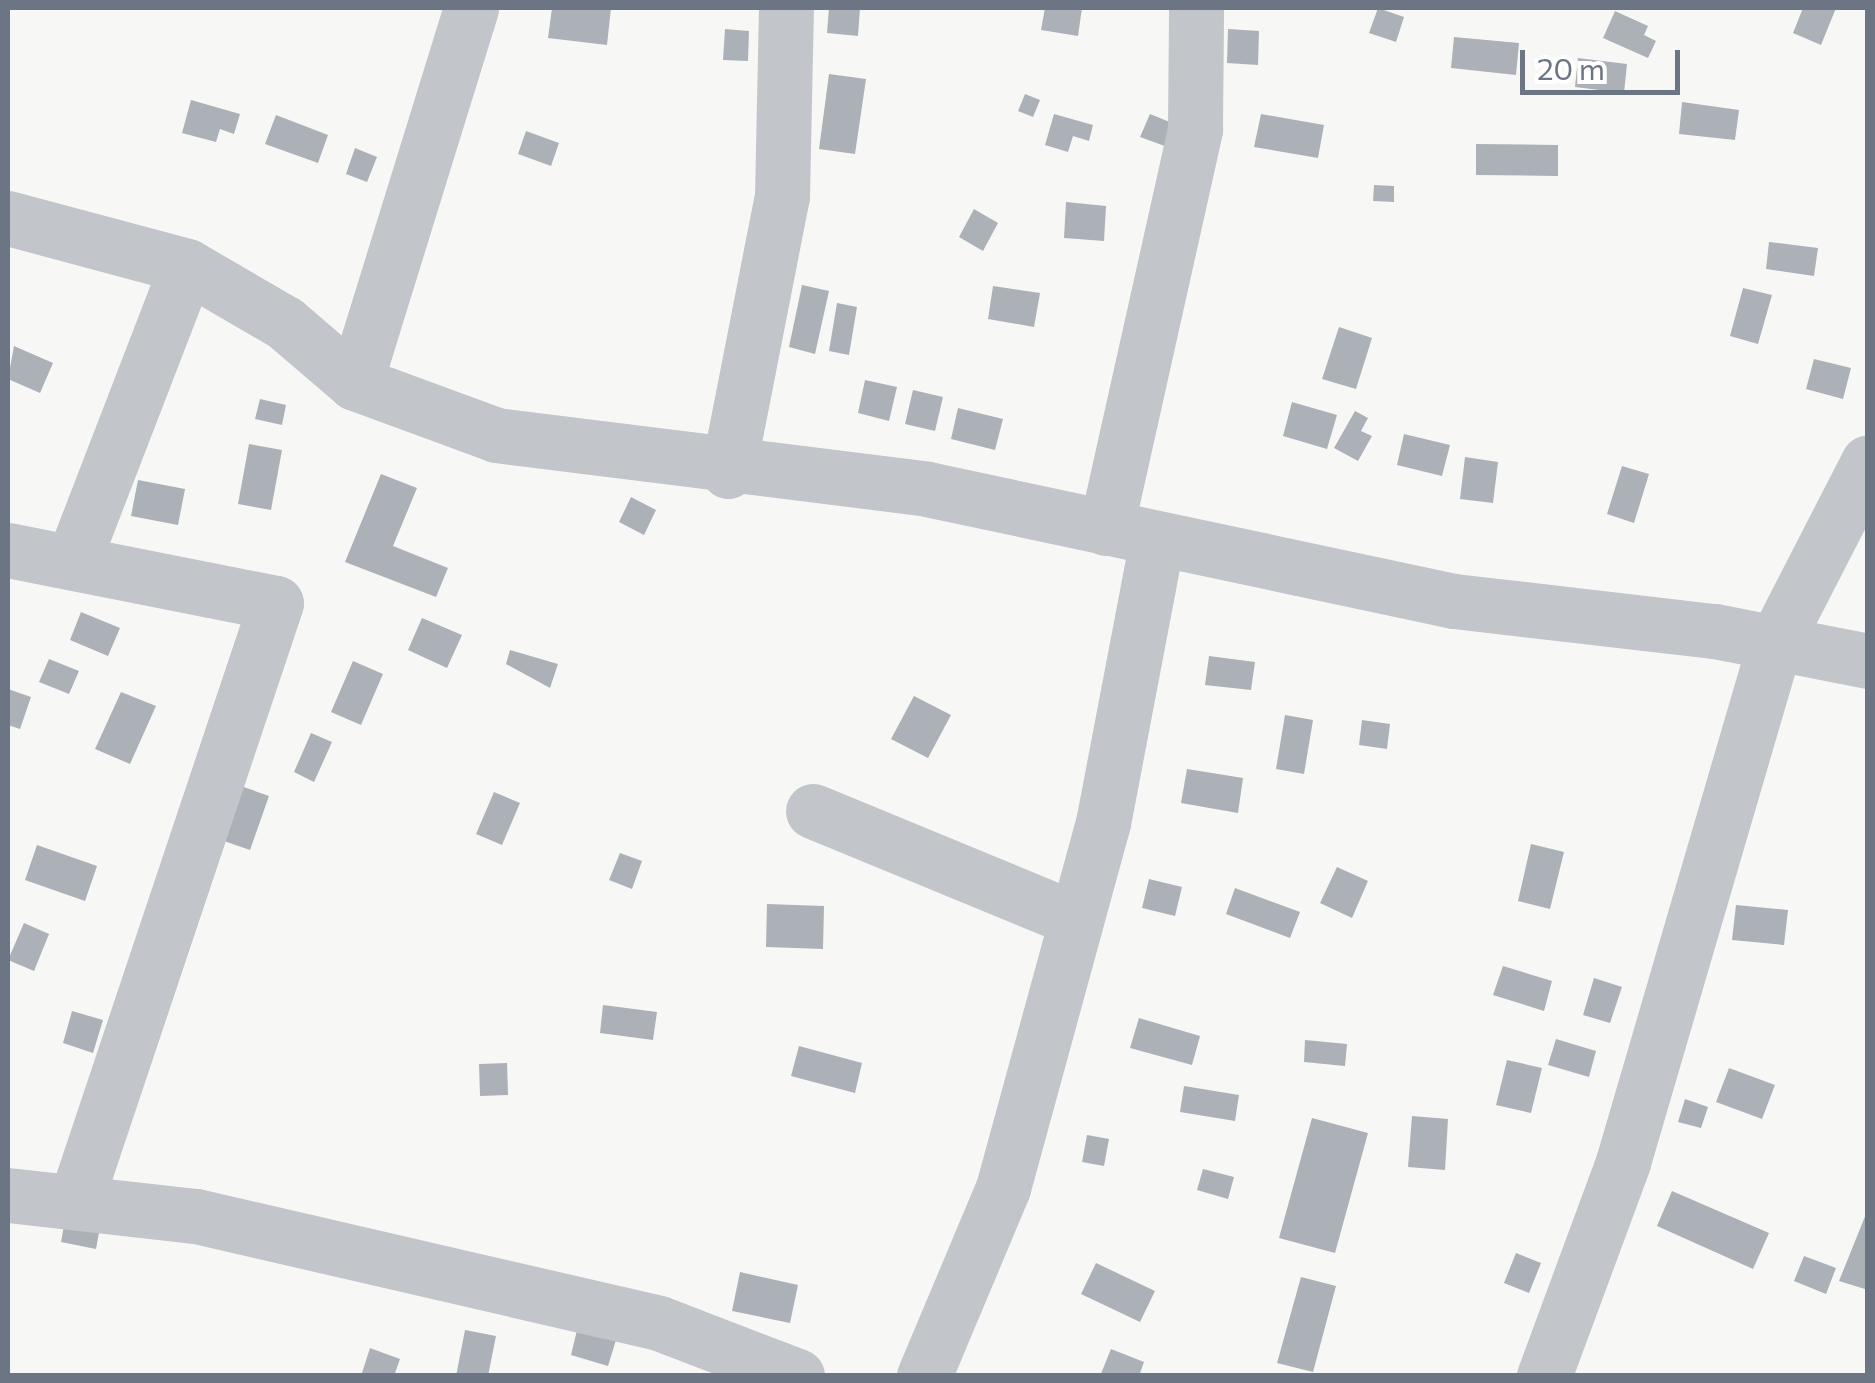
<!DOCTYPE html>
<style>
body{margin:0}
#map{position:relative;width:1875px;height:1383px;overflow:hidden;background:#f7f8f6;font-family:Commissioner,sans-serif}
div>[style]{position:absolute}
.building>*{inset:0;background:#acb1b7}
.minor>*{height:55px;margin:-27.5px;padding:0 27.5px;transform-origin:27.5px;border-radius:27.5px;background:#c2c5c9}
span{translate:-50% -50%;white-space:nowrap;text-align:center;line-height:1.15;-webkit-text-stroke:10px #fff;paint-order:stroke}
.frame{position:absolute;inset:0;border:10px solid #6b7583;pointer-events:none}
.scale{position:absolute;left:1520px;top:50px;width:160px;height:45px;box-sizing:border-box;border:5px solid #6b7583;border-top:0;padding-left:12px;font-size:30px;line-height:35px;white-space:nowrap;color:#6b7583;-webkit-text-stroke:8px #fff;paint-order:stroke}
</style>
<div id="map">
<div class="building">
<div style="clip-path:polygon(552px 8px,611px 8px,607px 45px,548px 38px)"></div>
<div style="clip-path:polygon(829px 8px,860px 8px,858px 36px,827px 33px)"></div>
<div style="clip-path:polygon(1045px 8px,1082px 8px,1078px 36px,1041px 30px)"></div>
<div style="clip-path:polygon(1378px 8px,1404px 17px,1396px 42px,1369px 33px)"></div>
<div style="clip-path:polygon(1803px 8px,1836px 8px,1821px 45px,1793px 33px)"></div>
<div style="clip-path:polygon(1615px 11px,1648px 26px,1644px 35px,1656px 41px,1648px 58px,1603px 38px)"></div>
<div style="clip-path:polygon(725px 29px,749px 31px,748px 61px,723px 60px)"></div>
<div style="clip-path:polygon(1228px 29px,1259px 31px,1258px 65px,1227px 63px)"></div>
<div style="clip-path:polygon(1454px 37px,1519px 43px,1516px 75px,1451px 68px)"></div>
<div style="clip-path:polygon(1578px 58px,1627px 64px,1624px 93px,1575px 87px)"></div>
<div style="clip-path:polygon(829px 74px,866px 79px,855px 154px,819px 149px)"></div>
<div style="clip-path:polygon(1025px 94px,1040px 100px,1033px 117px,1018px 111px)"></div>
<div style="clip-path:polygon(191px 100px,240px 114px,234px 134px,220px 129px,216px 142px,182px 133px)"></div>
<div style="clip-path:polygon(1682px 102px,1739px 110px,1735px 140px,1679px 134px)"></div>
<div style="clip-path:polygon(1054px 114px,1093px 125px,1089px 141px,1073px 136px,1068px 152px,1045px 145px)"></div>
<div style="clip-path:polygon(1150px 114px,1182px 127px,1173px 149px,1140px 137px)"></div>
<div style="clip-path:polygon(1261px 114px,1324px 125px,1318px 158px,1254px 147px)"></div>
<div style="clip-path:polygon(276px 115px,328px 135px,318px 163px,265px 144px)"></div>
<div style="clip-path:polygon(526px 131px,559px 143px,551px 166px,518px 154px)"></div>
<div style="clip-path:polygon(1476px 144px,1558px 145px,1558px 176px,1476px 175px)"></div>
<div style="clip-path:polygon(355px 148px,377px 157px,367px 182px,346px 174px)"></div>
<div style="clip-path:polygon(1374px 185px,1394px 186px,1394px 202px,1373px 201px)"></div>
<div style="clip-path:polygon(1066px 202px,1106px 206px,1104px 241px,1064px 238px)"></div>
<div style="clip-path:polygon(974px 209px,998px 223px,983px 251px,959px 237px)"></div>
<div style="clip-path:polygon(1769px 242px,1818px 248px,1814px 276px,1766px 269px)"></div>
<div style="clip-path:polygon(802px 285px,829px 291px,815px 354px,789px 347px)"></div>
<div style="clip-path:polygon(993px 286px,1040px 293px,1034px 327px,988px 319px)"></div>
<div style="clip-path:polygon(1743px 288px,1772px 295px,1758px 344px,1730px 336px)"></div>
<div style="clip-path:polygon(837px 303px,857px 307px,849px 355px,829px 351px)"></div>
<div style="clip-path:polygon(1339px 327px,1372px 338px,1356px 389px,1322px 379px)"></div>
<div style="clip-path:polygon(14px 346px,53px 363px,40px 393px,8px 379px)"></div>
<div style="clip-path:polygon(1814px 359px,1851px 368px,1843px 399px,1806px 389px)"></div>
<div style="clip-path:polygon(865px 380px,897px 387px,889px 421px,858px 413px)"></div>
<div style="clip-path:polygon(913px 390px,943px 397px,935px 431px,905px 424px)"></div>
<div style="clip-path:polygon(260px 399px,286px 405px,282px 425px,255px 419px)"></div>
<div style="clip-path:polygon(1292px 402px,1337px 415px,1327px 449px,1283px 436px)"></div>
<div style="clip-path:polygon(958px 408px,1003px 419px,995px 450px,951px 439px)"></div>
<div style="clip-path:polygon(1355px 411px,1368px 418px,1361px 431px,1372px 436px,1358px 461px,1334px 448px)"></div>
<div style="clip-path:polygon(1404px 434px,1450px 445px,1442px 476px,1397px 465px)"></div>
<div style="clip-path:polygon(249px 444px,282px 450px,271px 510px,238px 504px)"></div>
<div style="clip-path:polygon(1465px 457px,1498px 462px,1493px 503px,1460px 499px)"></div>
<div style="clip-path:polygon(1622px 466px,1649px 474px,1634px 523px,1607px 514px)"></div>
<div style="clip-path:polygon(381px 474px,417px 488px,393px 546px,448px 568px,436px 597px,345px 562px)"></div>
<div style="clip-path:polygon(138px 480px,185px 489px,178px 525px,131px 516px)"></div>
<div style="clip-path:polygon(631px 497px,656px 510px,644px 535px,619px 522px)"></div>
<div style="clip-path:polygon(81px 612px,120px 628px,108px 656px,70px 640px)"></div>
<div style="clip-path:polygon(422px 618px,462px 635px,447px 668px,408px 650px)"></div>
<div style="clip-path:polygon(510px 650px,558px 664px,550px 688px,506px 664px)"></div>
<div style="clip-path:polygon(1209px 656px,1255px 662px,1251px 690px,1205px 685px)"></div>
<div style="clip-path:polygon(49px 659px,79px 671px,69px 694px,39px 682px)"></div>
<div style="clip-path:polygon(353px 661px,383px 674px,361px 725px,331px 712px)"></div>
<div style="clip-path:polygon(8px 689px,31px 697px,20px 729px,8px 725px)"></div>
<div style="clip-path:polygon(121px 692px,156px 706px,130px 764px,95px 749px)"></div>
<div style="clip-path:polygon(914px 696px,951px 715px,928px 758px,891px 739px)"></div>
<div style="clip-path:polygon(1285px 715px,1313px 720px,1304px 774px,1276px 769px)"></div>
<div style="clip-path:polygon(1362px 720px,1390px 724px,1387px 749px,1359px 745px)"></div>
<div style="clip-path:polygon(311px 733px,332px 742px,314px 782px,294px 772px)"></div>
<div style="clip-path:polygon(1187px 769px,1243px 778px,1238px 813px,1181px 803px)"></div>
<div style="clip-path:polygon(241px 786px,269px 796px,250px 850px,221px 840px)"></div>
<div style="clip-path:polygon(494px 792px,520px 803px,502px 845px,476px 834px)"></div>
<div style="clip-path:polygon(1531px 844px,1564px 852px,1550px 909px,1518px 901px)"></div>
<div style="clip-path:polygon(37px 845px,97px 866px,85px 901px,25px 880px)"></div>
<div style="clip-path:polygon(620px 853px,642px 861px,632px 889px,609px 880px)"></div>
<div style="clip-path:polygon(1337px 867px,1368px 881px,1352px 918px,1320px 903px)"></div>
<div style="clip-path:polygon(1149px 879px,1182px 887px,1175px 916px,1142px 908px)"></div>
<div style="clip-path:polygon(1235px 888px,1300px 912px,1290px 938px,1226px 914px)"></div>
<div style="clip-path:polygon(767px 904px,824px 906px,823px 949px,766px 947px)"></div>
<div style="clip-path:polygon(1736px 905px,1788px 910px,1784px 945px,1732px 940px)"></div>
<div style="clip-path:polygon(24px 923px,49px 934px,34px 971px,8px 960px)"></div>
<div style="clip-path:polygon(1503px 966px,1552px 981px,1544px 1011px,1493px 995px)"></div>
<div style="clip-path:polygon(1594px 978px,1622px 987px,1610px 1023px,1583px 1015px)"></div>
<div style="clip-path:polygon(603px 1005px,657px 1012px,653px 1040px,600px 1033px)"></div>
<div style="clip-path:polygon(72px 1011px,103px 1020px,93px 1053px,63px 1043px)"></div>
<div style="clip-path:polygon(1139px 1018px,1200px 1036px,1192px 1065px,1130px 1048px)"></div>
<div style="clip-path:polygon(1556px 1039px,1596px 1051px,1589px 1077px,1548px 1065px)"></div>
<div style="clip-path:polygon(1305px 1040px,1347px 1044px,1345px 1066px,1304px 1062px)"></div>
<div style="clip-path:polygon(799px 1046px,862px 1063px,855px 1093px,791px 1076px)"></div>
<div style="clip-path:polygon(1507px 1060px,1542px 1068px,1531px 1113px,1496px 1105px)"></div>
<div style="clip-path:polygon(507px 1063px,508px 1095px,480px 1096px,479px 1064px)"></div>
<div style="clip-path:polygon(1729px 1068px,1775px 1085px,1762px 1119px,1716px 1102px)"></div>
<div style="clip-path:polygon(1184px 1086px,1239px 1095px,1235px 1121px,1180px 1112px)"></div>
<div style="clip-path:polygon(1685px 1099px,1708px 1107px,1701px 1128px,1678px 1122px)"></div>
<div style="clip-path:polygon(1412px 1116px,1448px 1119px,1445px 1170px,1408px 1167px)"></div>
<div style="clip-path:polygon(1312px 1118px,1368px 1133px,1335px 1253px,1279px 1238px)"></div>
<div style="clip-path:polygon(1087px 1135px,1109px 1139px,1104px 1166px,1082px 1162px)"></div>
<div style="clip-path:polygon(1203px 1169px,1234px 1177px,1228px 1199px,1197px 1190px)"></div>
<div style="clip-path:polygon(1672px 1191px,1769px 1233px,1753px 1269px,1657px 1226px)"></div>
<div style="clip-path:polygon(1868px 1209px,1868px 1290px,1839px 1281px)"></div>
<div style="clip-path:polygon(65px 1220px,100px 1227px,96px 1249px,61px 1242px)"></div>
<div style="clip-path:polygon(1516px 1253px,1541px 1263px,1529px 1293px,1504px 1283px)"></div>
<div style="clip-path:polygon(1804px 1256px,1836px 1268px,1826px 1294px,1794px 1281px)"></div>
<div style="clip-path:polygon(1096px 1263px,1155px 1291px,1140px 1322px,1081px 1294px)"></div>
<div style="clip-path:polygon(740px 1272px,798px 1285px,790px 1323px,732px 1311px)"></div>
<div style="clip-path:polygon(1301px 1277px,1336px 1286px,1313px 1372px,1277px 1363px)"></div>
<div style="clip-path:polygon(465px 1330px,496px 1336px,488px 1376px,456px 1376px)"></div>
<div style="clip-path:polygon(577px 1330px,616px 1340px,608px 1366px,571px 1355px)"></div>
<div style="clip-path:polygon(370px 1348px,400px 1359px,394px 1376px,361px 1376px)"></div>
<div style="clip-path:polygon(1111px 1349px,1144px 1362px,1139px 1376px,1100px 1376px)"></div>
</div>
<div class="minor">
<div style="left:8px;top:218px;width:185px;rotate:15deg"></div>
<div style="left:187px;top:266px;width:113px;rotate:30.2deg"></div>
<div style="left:285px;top:323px;width:92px;rotate:40.6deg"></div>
<div style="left:355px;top:383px;width:150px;rotate:20.2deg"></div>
<div style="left:496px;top:435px;width:434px;rotate:7.1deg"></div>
<div style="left:927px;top:489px;width:539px;rotate:12deg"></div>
<div style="left:1454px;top:601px;width:263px;rotate:6.6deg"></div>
<div style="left:1715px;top:631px;width:156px;rotate:11.1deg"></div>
<div style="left:355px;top:383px;width:393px;rotate:-72.8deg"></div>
<div style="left:728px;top:471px;width:279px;rotate:-78.9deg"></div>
<div style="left:782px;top:197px;width:189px;rotate:-88.8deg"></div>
<div style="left:1106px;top:528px;width:409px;rotate:-77.4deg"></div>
<div style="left:1195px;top:129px;width:121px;rotate:-89.5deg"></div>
<div style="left:8px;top:550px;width:273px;rotate:11.2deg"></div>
<div style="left:276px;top:603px;width:630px;rotate:108.52deg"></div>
<div style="left:73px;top:561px;width:316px;rotate:-68.9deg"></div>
<div style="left:813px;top:811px;width:283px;rotate:22.4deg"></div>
<div style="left:8px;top:1195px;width:189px;rotate:6.4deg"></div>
<div style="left:196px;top:1216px;width:475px;rotate:13deg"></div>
<div style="left:659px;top:1323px;width:148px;rotate:21deg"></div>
<div style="left:924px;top:1376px;width:204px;rotate:-67.2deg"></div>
<div style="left:1003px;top:1188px;width:378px;rotate:-74.7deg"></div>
<div style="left:1103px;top:823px;width:289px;rotate:-79.2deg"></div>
<div style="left:1544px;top:1376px;width:228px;rotate:-69.7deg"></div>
<div style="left:1623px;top:1162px;width:541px;rotate:-73.68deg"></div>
<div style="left:1775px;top:643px;width:203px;rotate:-62.8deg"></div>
</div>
<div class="frame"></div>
<div class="scale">20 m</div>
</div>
